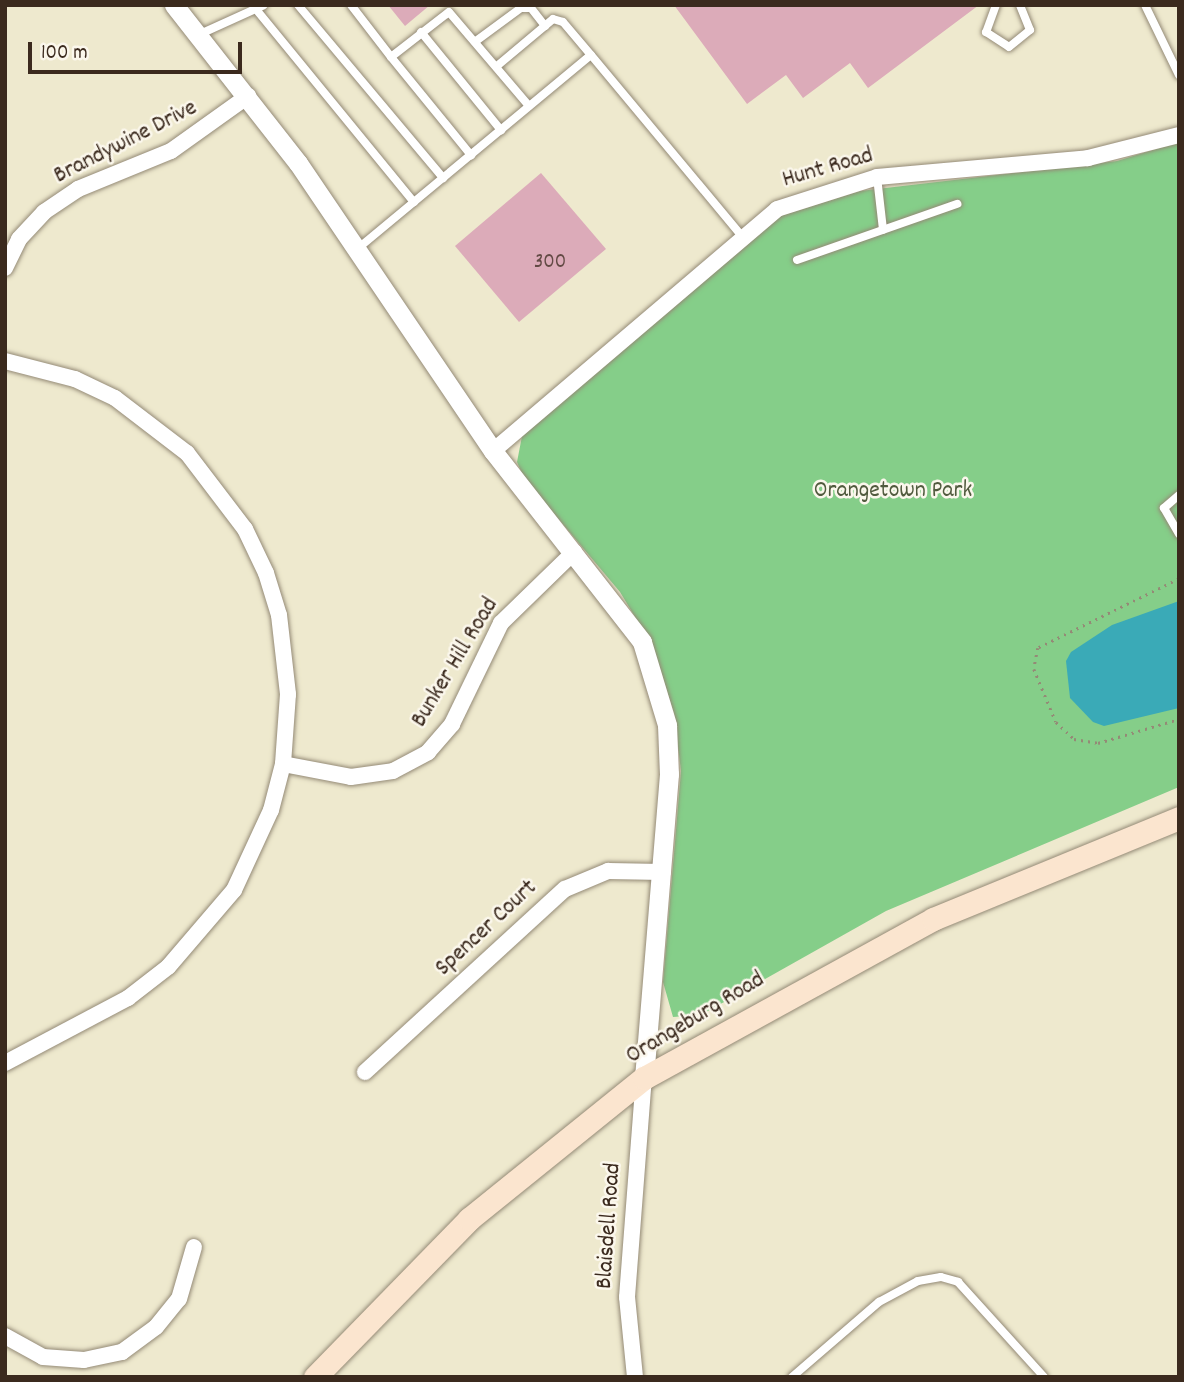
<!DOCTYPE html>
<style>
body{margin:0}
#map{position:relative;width:1184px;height:1382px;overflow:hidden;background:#eee9ce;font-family:Dekko,sans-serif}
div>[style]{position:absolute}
.green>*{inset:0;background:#85ce89}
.water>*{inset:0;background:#3aaab7}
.building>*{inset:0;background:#dcabb9}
.path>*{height:2.5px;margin-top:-1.25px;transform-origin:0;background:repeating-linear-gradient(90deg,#948a76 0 2px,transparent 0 7px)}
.roads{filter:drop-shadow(0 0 2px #948a76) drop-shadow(0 0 2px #948a76)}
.service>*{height:8px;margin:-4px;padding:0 4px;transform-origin:4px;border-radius:4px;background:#fff}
.minor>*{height:16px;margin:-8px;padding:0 8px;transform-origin:8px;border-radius:8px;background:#fff}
.tertiary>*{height:19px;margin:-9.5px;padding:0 9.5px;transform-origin:9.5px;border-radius:9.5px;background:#fff}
.secondary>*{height:23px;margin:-11.5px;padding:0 11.5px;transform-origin:11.5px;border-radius:11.5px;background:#fbe5cf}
span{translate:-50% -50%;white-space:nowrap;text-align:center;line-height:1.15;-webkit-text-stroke:5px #fbf7ec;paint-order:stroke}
.number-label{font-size:21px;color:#634a45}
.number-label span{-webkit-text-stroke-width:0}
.street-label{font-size:24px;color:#3b2a1e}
.park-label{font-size:24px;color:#515b3e}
.frame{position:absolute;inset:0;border:7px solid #3b2a1e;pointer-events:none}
.scale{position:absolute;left:28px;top:42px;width:214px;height:32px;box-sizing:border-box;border:4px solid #3b2a1e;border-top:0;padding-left:9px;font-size:21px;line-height:24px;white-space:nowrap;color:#3b2a1e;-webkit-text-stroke:5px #fbf7ec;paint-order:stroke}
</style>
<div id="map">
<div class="green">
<div style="clip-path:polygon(1179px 142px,1179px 787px,886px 911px,701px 1015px,673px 1017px,663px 982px,681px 771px,674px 713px,652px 645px,620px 592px,524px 478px,517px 462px,523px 431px,777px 217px,860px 191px,1117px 161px)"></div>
</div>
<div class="water">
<div style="clip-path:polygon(1179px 601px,1179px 708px,1104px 726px,1093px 722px,1070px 698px,1066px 661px,1071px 652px,1112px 625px)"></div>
</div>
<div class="building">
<div style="clip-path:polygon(388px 5px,430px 5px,405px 26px)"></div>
<div style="clip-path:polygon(674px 5px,979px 5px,868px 88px,850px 63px,803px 98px,786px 75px,747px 104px)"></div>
<div style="clip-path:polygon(541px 173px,606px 249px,519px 322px,455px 246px)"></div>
</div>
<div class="path">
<div style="left:1179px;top:579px;width:157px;rotate:153.9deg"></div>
<div style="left:1038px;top:648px;width:21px;rotate:101deg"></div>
<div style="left:1034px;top:669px;width:57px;rotate:67.5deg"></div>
<div style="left:1056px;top:722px;width:25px;rotate:43deg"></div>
<div style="left:1074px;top:739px;width:24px;rotate:9deg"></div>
<div style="left:1098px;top:743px;width:84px;rotate:-16.5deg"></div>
</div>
<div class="roads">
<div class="service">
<div style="left:298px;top:5px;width:226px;rotate:50deg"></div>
<div style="left:351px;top:5px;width:66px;rotate:52.4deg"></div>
<div style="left:391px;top:57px;width:73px;rotate:-37.8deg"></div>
<div style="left:449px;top:12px;width:123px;rotate:49.6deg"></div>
<div style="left:996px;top:5px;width:29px;rotate:110deg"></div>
<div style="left:986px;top:32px;width:27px;rotate:33deg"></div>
<div style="left:1009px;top:47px;width:27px;rotate:-39deg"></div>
<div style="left:1030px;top:30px;width:27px;rotate:-112deg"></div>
<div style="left:1145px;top:5px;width:78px;rotate:64.1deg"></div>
<div style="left:255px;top:8px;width:251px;rotate:50.7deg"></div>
<div style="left:421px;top:32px;width:127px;rotate:50.8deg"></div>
<div style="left:198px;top:35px;width:72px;rotate:-24.4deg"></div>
<div style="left:476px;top:41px;width:56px;rotate:-36.3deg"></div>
<div style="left:521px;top:8px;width:10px"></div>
<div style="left:531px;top:8px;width:23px;rotate:52deg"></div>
<div style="left:391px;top:57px;width:127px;rotate:50.8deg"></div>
<div style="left:497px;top:66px;width:73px;rotate:-40deg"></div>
<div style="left:553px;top:19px;width:10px;rotate:17deg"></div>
<div style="left:563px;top:22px;width:43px;rotate:49.7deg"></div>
<div style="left:877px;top:177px;width:53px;rotate:83.5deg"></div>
<div style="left:356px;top:250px;width:305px;rotate:-39.7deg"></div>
<div style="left:591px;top:55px;width:236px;rotate:50.2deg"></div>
<div style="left:797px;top:260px;width:170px;rotate:-19.3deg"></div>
<div style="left:1179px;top:495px;width:20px;rotate:139deg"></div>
<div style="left:1164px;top:508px;width:30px;rotate:60deg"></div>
<div style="left:792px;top:1377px;width:115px;rotate:-40.8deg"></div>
<div style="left:879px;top:1302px;width:44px;rotate:-28.3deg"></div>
<div style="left:918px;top:1281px;width:23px;rotate:-10deg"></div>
<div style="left:941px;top:1277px;width:18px;rotate:16deg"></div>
<div style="left:958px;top:1282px;width:128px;rotate:47.8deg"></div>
</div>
<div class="minor">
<div style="left:5px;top:268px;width:32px;rotate:-64deg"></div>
<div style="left:19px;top:239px;width:37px;rotate:-47deg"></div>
<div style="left:44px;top:212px;width:41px;rotate:-34.1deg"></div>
<div style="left:78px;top:189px;width:100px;rotate:-22.2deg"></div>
<div style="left:171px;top:151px;width:95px;rotate:-35.5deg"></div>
<div style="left:5px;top:361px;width:72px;rotate:14.4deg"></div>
<div style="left:75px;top:379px;width:44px;rotate:25.4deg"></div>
<div style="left:115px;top:398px;width:91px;rotate:37.4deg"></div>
<div style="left:187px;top:453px;width:96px;rotate:52.7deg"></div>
<div style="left:245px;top:529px;width:49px;rotate:64.5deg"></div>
<div style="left:266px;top:573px;width:44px;rotate:72.8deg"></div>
<div style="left:279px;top:615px;width:80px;rotate:83.5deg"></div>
<div style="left:288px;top:694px;width:70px;rotate:94.1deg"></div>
<div style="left:283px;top:764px;width:48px;rotate:104.6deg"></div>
<div style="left:271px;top:810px;width:88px;rotate:114.8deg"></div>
<div style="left:234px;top:890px;width:101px;rotate:130.6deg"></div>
<div style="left:168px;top:967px;width:51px;rotate:142.2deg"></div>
<div style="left:128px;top:998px;width:139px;rotate:152.1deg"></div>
<div style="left:493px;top:451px;width:373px;rotate:-40.4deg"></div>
<div style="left:777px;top:209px;width:105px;rotate:-17.7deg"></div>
<div style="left:877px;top:177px;width:212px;rotate:-5.1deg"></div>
<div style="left:1088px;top:158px;width:94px;rotate:-14.2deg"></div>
<div style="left:283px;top:764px;width:69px;rotate:10.8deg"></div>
<div style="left:351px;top:777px;width:42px;rotate:-8.1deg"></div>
<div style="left:393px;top:771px;width:40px;rotate:-28deg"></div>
<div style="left:428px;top:752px;width:37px;rotate:-49deg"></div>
<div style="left:452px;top:724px;width:112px;rotate:-64.1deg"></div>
<div style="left:501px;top:623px;width:102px;rotate:-44.2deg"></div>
<div style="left:365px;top:1072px;width:271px;rotate:-42.5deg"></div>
<div style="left:565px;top:889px;width:47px;rotate:-22.7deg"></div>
<div style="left:608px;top:871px;width:55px;rotate:1deg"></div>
<div style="left:5px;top:1336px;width:43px;rotate:28.9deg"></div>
<div style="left:43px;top:1357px;width:41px;rotate:4.2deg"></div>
<div style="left:84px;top:1360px;width:39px;rotate:-12deg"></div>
<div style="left:122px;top:1352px;width:42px;rotate:-36.3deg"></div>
<div style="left:156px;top:1327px;width:36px;rotate:-51deg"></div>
<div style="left:179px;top:1299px;width:54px;rotate:-73.9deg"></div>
<div style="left:635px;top:1377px;width:80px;rotate:-95.7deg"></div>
<div style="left:627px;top:1297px;width:220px;rotate:-85.6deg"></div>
</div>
<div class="tertiary">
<div style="left:174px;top:5px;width:201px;rotate:51.9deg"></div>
<div style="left:298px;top:163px;width:348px;rotate:55.9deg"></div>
<div style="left:493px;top:451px;width:242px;rotate:52deg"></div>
<div style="left:642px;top:642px;width:87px;rotate:73.2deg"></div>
<div style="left:667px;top:725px;width:49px;rotate:87.7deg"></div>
<div style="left:669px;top:774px;width:305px;rotate:94.7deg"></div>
</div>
<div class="secondary">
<div style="left:315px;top:1377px;width:221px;rotate:-45.7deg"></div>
<div style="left:469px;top:1219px;width:225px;rotate:-38.9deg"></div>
<div style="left:644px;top:1078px;width:330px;rotate:-28.8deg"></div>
<div style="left:933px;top:919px;width:266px;rotate:-22.3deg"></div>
</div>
</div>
<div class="number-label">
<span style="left:550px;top:263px">300</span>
</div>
<div class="street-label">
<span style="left:126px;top:143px;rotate:-27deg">Brandywine Drive</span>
<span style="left:828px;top:169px;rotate:-16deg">Hunt Road</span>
<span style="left:456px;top:663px;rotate:-59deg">Bunker Hill Road</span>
<span style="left:487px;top:929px;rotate:-43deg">Spencer Court</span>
<span style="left:696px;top:1019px;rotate:-31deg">Orangeburg Road</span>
<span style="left:610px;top:1226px;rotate:-86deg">Blaisdell Road</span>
</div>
<div class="park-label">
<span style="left:893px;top:492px">Orangetown Park</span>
</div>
<div class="frame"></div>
<div class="scale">100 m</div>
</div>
